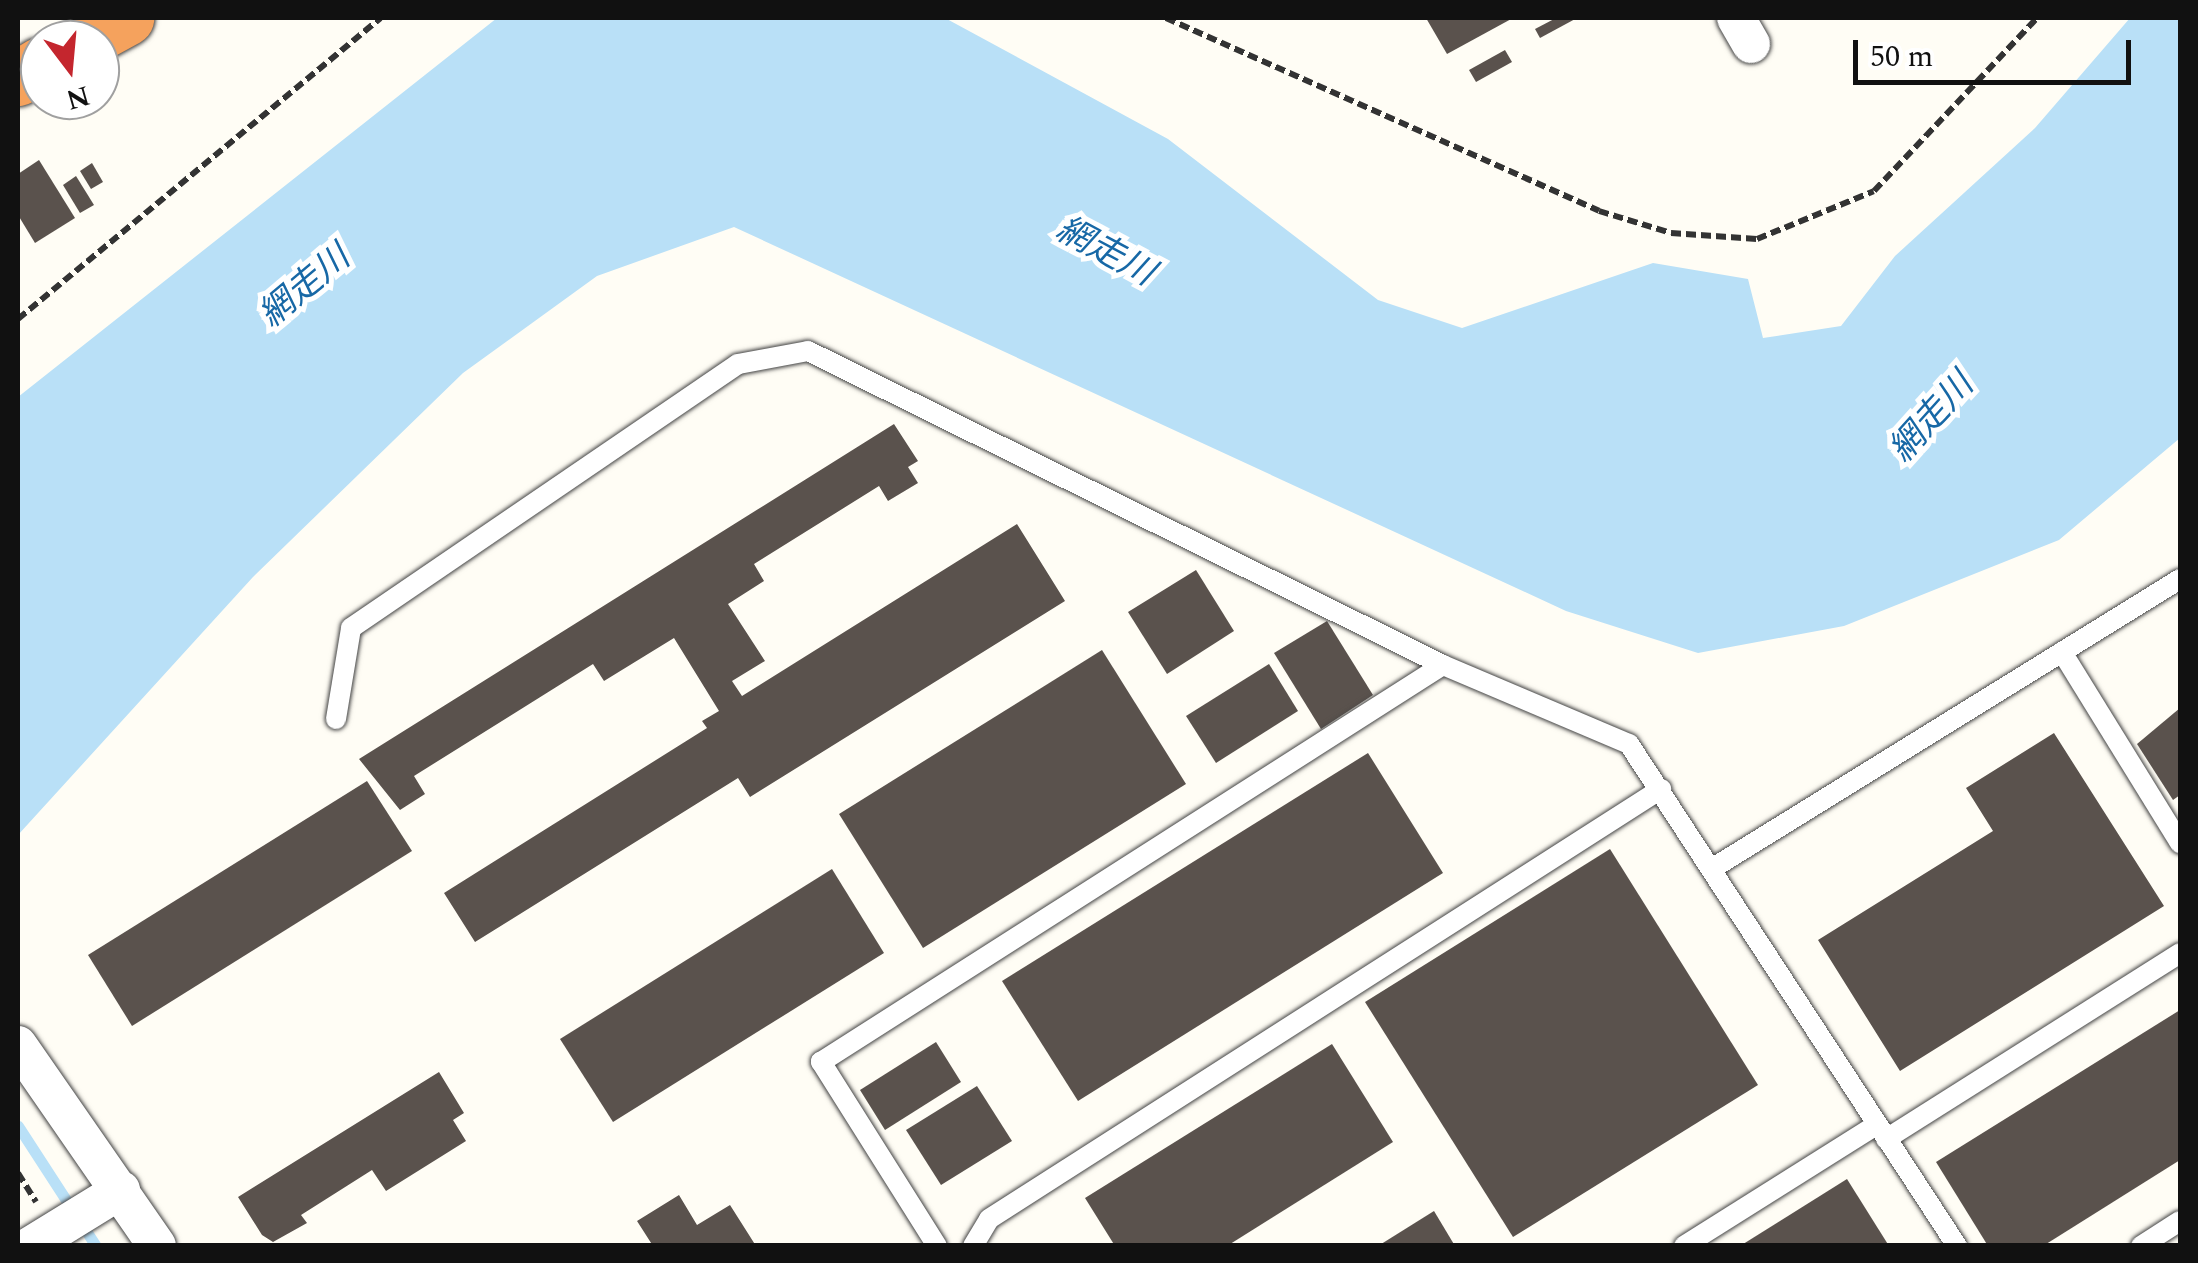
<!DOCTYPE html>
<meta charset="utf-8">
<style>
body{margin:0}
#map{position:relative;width:2198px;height:1263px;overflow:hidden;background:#fffdf5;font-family:Spectral,"Noto Sans JP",serif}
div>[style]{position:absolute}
.water>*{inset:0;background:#b9e0f7}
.stream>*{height:11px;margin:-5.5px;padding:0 5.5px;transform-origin:5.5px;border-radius:5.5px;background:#b9e0f7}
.building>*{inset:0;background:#5a524d}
.path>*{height:6px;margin-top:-3px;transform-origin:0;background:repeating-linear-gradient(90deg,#333 0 10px,transparent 0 15px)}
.roads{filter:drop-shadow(0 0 2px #444) drop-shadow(0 0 2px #444)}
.lane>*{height:20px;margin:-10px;padding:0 10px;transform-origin:10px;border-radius:10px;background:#fff}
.street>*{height:38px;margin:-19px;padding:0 19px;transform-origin:19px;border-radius:19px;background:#fff}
.highway>*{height:55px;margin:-27.5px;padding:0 27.5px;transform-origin:27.5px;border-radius:27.5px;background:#f5a25d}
span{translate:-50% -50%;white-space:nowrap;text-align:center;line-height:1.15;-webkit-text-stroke:10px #fff;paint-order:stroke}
.water-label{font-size:35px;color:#1768a6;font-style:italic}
.frame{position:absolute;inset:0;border:20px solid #111;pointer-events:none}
.north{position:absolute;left:20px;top:20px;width:100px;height:100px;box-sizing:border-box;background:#fff;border:2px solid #a0a0a0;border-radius:50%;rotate:164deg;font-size:28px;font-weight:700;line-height:40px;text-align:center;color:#111}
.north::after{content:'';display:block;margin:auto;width:35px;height:45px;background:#c4262e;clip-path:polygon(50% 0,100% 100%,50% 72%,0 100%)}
.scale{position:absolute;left:1853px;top:40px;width:278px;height:45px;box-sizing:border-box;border:5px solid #111;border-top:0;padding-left:12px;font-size:30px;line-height:35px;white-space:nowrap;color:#111;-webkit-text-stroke:8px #fff;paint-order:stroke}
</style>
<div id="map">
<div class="water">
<div style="clip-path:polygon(497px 18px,945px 18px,1168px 139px,1378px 300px,1462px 328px,1653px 263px,1748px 279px,1763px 338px,1841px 326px,1895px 256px,2035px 128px,2130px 18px,2180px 18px,2180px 438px,2059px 540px,1844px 626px,1698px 653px,1566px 611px,734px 227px,597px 276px,463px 373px,253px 577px,18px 835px,18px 397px)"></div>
</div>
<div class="stream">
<div style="left:18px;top:1126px;width:143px;rotate:57deg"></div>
</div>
<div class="building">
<div style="clip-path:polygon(1426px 18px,1513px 18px,1447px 54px)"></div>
<div style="clip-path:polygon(1556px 18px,1577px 18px,1540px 38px,1535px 29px)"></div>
<div style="clip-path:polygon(1505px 50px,1512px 62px,1476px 82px,1469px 70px)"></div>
<div style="clip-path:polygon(39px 160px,75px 218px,35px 243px,18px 215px,18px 174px)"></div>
<div style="clip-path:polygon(92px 163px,103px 182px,91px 189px,80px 171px)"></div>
<div style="clip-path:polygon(76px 176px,94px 205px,80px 213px,63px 185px)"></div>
<div style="clip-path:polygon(894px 424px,918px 461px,908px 467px,918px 483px,888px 501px,879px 486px,754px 564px,764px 581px,728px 604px,765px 661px,732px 681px,742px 696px,1017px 524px,1065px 601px,750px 797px,738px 778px,475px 942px,444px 893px,707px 728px,702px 721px,719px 711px,674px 638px,604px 681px,593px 664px,414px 776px,425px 794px,400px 810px,359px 759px)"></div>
<div style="clip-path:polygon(1196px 570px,1234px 631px,1167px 674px,1128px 612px)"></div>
<div style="clip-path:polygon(1327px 621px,1373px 695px,1321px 729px,1274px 653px)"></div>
<div style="clip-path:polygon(1102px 650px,1186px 784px,923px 948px,839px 814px)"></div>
<div style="clip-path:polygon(1269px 664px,1298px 711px,1216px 763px,1186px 716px)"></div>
<div style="clip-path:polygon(2180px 708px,2180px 795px,2173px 800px,2137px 744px)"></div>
<div style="clip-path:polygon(2054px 733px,2164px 906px,1900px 1071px,1818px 940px,1993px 831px,1966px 788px)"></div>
<div style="clip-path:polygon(1368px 753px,1443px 873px,1078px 1101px,1002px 981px)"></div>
<div style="clip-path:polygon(367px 781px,412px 851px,132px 1026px,88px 955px)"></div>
<div style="clip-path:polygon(1610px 849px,1758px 1085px,1513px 1237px,1365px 1002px)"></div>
<div style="clip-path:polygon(832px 869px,884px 953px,613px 1122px,560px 1039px)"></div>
<div style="clip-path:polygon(2180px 1010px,2180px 1160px,2043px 1246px,1988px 1246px,1936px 1162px)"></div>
<div style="clip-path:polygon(936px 1042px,961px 1082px,885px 1130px,860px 1090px)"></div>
<div style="clip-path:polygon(1332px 1044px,1393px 1142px,1227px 1246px,1115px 1246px,1085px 1198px)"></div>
<div style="clip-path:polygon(439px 1072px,464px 1113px,453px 1120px,466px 1141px,386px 1191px,372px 1170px,301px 1215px,307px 1223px,273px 1242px,262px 1235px,238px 1197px)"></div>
<div style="clip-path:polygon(977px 1086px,1012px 1141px,941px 1185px,906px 1130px)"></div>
<div style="clip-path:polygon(1847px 1179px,1889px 1246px,1740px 1246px)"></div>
<div style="clip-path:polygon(679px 1195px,697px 1225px,730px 1205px,756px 1246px,653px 1246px,637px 1221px)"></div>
<div style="clip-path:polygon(1434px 1211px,1455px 1246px,1378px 1246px)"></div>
</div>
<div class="path">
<div style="left:1166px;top:18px;width:474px;rotate:24deg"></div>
<div style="left:1599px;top:211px;width:75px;rotate:17deg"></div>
<div style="left:1671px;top:233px;width:86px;rotate:4deg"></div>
<div style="left:1757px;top:239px;width:126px;rotate:-22.3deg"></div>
<div style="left:1874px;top:191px;width:238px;rotate:-46.7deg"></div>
<div style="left:18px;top:319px;width:471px;rotate:-39.7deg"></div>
<div style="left:18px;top:1173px;width:34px;rotate:58deg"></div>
</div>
<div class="roads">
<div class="lane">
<div style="left:2062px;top:652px;width:225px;rotate:58.3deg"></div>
<div style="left:336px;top:719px;width:92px;rotate:-80.6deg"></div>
<div style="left:351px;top:628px;width:468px;rotate:-34.3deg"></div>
<div style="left:738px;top:364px;width:71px;rotate:-10.5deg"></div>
<div style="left:808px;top:351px;width:708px;rotate:26.31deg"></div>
<div style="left:1443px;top:665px;width:202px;rotate:23deg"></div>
<div style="left:1629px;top:744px;width:600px;rotate:56.84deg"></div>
<div style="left:1713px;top:868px;width:549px;rotate:-31.75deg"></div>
<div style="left:1886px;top:1139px;width:348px;rotate:-32.3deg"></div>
<div style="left:937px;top:1246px;width:218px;rotate:-122.2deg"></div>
<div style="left:821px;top:1062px;width:738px;rotate:-32.55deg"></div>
<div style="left:973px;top:1246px;width:31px;rotate:-59deg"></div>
<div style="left:989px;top:1219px;width:798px;rotate:-32.61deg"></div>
<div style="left:1684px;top:1246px;width:227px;rotate:-32.2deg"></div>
<div style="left:2141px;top:1246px;width:46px;rotate:-32.7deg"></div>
</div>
<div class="street">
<div style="left:1736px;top:18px;width:30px;rotate:60deg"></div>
<div style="left:18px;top:1045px;width:244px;rotate:55.3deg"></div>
<div style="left:30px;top:1246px;width:107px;rotate:-31.6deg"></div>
</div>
<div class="highway">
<div style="left:86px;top:40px;width:46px;rotate:-28.8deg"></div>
<div style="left:18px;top:78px;width:26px;rotate:-31deg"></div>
</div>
</div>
<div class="water-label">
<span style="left:1105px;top:252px;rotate:28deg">網走川</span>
<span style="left:305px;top:287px;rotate:-40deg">網走川</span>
<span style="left:1932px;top:418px;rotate:-48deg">網走川</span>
</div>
<div class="frame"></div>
<div class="north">N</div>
<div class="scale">50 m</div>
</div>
